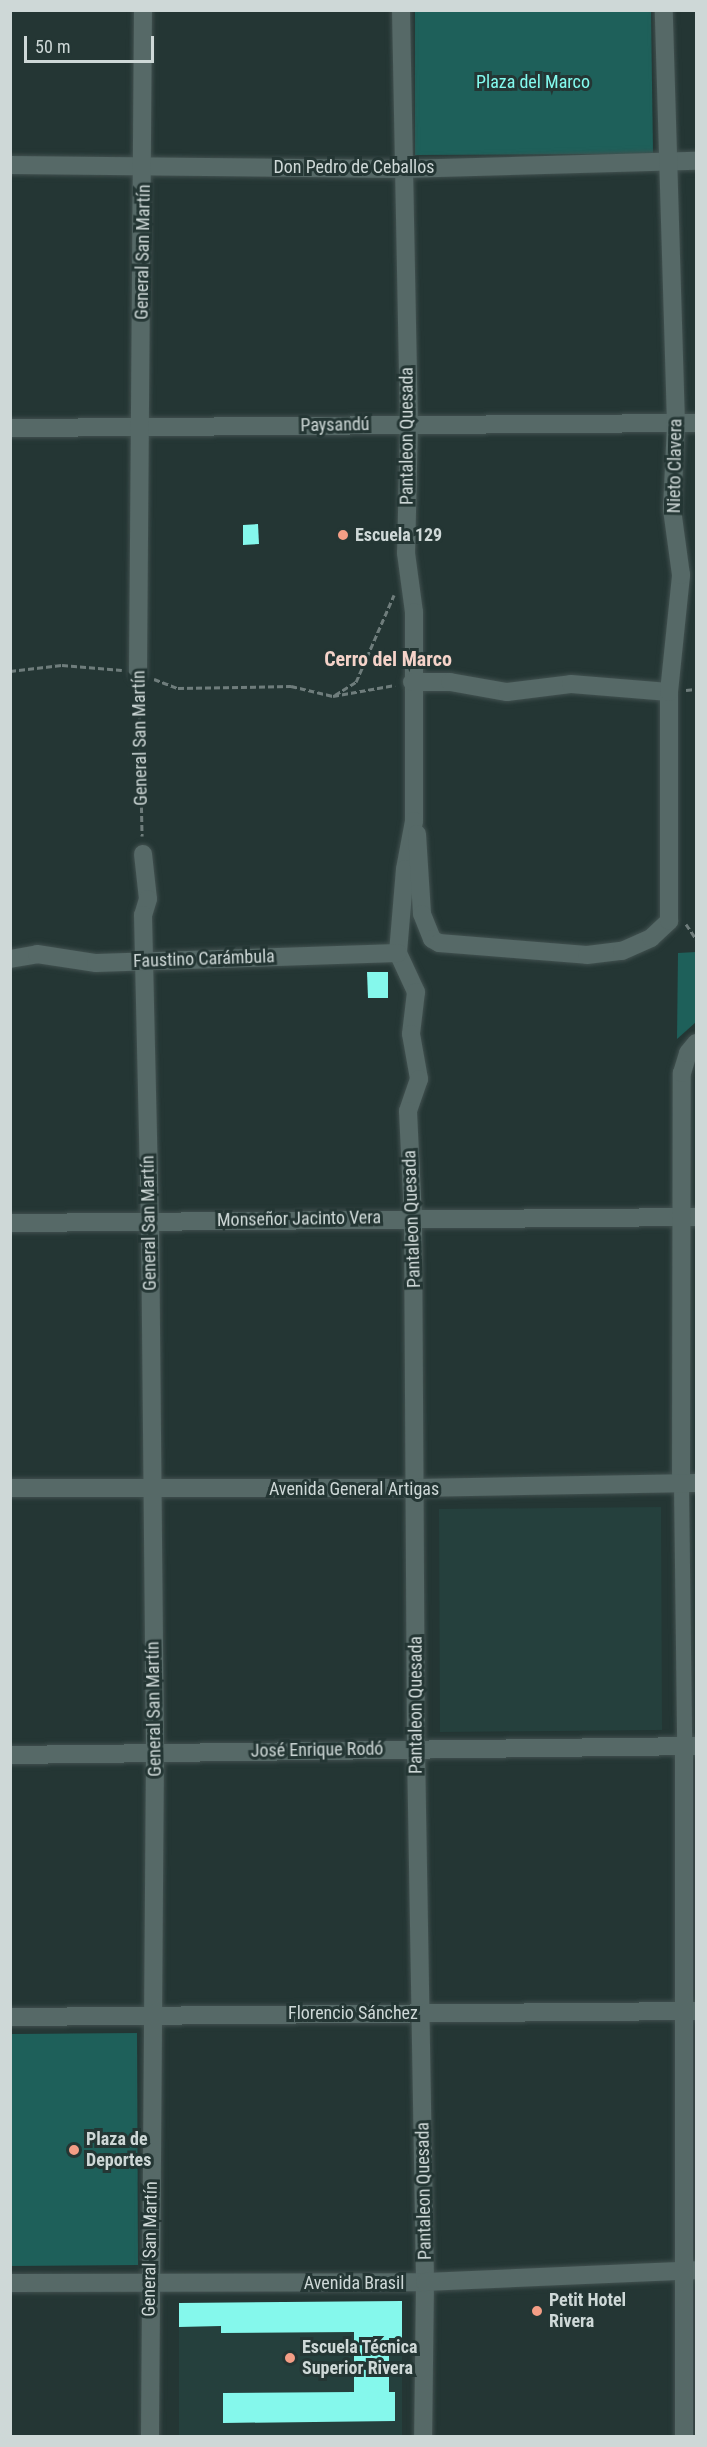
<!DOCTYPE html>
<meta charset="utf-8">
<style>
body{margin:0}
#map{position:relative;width:707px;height:2447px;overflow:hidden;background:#243634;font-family:"Roboto Condensed",sans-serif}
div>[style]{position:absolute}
.built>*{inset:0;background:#25403d}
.green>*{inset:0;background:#1e605a}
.building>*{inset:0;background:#85f8ec}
.path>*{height:3px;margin-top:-1.5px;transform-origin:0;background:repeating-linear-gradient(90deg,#6f7d7c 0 6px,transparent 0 9px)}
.roads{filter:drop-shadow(0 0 2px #425150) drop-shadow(0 0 2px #425150)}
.pedestrian>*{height:15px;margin:-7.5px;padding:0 7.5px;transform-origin:7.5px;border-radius:7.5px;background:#566967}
.minor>*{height:18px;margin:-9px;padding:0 9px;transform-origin:9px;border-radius:9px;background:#566967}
.dots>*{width:16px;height:16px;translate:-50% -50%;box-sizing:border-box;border:3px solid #243634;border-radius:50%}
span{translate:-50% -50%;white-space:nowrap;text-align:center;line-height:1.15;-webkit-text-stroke:6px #243634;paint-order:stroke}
.park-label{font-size:18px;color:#83faee}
.street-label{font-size:18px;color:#ced8d7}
.poi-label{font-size:18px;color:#ced8d7;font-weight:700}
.left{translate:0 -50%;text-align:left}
.neighbourhood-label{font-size:20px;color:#f5d3c9;font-weight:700}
.frame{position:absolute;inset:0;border:12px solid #ced8d7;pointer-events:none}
.scale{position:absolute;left:24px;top:36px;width:130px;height:27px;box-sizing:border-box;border:3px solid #ced8d7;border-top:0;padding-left:8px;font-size:18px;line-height:21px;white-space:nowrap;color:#ced8d7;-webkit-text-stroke:4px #243634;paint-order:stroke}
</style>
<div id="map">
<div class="built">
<div style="clip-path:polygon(661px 1507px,662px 1730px,440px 1732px,439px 1509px)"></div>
<div style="clip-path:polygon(402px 2301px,402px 2436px,179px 2436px,179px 2303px)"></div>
</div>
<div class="green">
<div style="clip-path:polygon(415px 11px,651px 11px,653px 154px,415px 155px)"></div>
<div style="clip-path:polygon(696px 952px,696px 1022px,677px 1039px,678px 953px)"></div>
<div style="clip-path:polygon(137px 2033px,138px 2265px,11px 2266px,11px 2034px)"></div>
</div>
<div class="building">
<div style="clip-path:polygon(258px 524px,259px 544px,243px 545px,243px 525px)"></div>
<div style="clip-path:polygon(367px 972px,388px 972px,388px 998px,368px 998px)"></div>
<div style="clip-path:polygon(402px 2301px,402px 2338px,389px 2338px,389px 2392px,395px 2392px,395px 2421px,223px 2423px,223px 2393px,354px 2392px,354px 2332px,221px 2333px,221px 2326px,179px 2327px,179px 2303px)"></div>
</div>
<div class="path">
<div style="left:10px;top:671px;width:52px;rotate:-6.6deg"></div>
<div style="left:62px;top:665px;width:60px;rotate:4.8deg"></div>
<div style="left:154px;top:679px;width:26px;rotate:21deg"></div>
<div style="left:178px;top:688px;width:113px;rotate:-1deg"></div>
<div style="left:291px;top:686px;width:43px;rotate:13.4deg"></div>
<div style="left:333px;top:696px;width:63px;rotate:-10.1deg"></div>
<div style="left:139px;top:690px;width:146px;rotate:88.8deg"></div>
<div style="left:686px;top:690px;width:10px;rotate:-6deg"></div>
<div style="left:335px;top:695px;width:25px;rotate:-32deg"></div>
<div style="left:356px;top:682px;width:95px;rotate:-66.4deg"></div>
<div style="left:686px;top:924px;width:18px;rotate:56deg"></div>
</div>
<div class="roads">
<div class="pedestrian">
<div style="left:681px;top:1483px;width:263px;rotate:89.3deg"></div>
</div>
<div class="minor">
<div style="left:401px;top:10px;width:414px;rotate:88.9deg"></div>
<div style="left:409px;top:424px;width:129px;rotate:91.3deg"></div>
<div style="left:406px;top:553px;width:60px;rotate:82.3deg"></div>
<div style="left:414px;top:612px;width:209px;rotate:90deg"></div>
<div style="left:414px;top:821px;width:49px;rotate:100.6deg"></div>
<div style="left:405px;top:869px;width:84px;rotate:94.8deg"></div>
<div style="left:398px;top:953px;width:43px;rotate:65.2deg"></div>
<div style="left:416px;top:992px;width:42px;rotate:96.8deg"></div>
<div style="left:411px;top:1034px;width:46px;rotate:79.9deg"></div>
<div style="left:419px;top:1079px;width:34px;rotate:109deg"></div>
<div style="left:408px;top:1111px;width:106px;rotate:87.3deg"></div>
<div style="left:413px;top:1217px;width:532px;rotate:89.68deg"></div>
<div style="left:416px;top:1749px;width:533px;rotate:89.03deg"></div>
<div style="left:425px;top:2282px;width:154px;rotate:90.7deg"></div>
<div style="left:10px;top:165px;width:392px;rotate:0.6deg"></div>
<div style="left:402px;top:169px;width:294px;rotate:-1.6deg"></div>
<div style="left:10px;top:428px;width:686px;rotate:-0.42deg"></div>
<div style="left:138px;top:673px;width:663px;rotate:-89.57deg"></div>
<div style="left:412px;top:682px;width:38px"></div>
<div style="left:450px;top:682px;width:58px;rotate:10deg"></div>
<div style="left:507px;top:692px;width:64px;rotate:-7.1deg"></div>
<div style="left:571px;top:684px;width:98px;rotate:4.7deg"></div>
<div style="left:417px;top:834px;width:80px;rotate:86.4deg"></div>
<div style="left:422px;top:914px;width:27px;rotate:68deg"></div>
<div style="left:432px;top:939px;width:8px;rotate:30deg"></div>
<div style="left:439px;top:943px;width:148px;rotate:4.6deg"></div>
<div style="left:587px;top:955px;width:35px;rotate:-7deg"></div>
<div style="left:622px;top:951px;width:32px;rotate:-24deg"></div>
<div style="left:651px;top:938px;width:25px;rotate:-43deg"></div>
<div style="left:669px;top:921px;width:229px;rotate:-90deg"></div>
<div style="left:669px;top:692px;width:118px;rotate:-84.1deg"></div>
<div style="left:681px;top:575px;width:67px;rotate:-97.8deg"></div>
<div style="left:672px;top:509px;width:85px;rotate:-87.3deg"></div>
<div style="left:676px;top:424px;width:414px;rotate:-91.7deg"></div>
<div style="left:143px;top:854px;width:45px;rotate:83.7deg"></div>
<div style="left:148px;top:899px;width:17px;rotate:107deg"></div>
<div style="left:143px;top:915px;width:305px;rotate:88.7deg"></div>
<div style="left:150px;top:1220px;width:532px;rotate:89.46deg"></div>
<div style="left:155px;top:1752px;width:684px;rotate:90.42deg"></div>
<div style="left:10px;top:959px;width:27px;rotate:-10deg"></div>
<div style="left:37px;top:954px;width:60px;rotate:8.7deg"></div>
<div style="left:96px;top:963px;width:302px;rotate:-1.9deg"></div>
<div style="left:10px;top:1223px;width:686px;rotate:-0.5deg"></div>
<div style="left:681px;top:1483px;width:410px;rotate:-89.9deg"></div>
<div style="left:682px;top:1073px;width:21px;rotate:-73deg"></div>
<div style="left:688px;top:1053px;width:13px;rotate:-51deg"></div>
<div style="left:10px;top:1488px;width:405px"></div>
<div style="left:415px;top:1488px;width:281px;rotate:-1deg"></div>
<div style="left:10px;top:1755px;width:685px;rotate:-0.75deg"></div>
<div style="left:10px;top:2017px;width:686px;rotate:-0.5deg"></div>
<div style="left:10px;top:2283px;width:415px;rotate:-0.1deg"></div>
<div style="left:425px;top:2282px;width:271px;rotate:-2.5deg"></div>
<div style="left:684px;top:2436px;width:690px;rotate:-90deg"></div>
</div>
</div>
<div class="dots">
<div style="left:343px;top:535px;background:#f49e86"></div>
<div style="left:74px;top:2150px;background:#f49e86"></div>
<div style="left:537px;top:2311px;background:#f49e86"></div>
<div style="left:290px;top:2358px;background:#f49e86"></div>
</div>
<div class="park-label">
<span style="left:533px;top:82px">Plaza del Marco</span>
</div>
<div class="street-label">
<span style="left:354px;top:167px">Don Pedro de Ceballos</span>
<span style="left:143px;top:252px;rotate:-89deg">General San Martín</span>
<span style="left:335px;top:425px;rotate:-1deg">Paysandú</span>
<span style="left:407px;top:436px;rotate:-90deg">Pantaleon Quesada</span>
<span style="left:675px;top:466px;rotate:-89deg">Nieto Clavera</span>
<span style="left:140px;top:738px;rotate:-91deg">General San Martín</span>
<span style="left:204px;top:959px;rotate:-2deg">Faustino Carámbula</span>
<span style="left:299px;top:1219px;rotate:-1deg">Monseñor Jacinto Vera</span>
<span style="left:412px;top:1219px;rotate:-92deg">Pantaleon Quesada</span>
<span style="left:149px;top:1223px;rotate:-91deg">General San Martín</span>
<span style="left:354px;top:1489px">Avenida General Artigas</span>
<span style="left:416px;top:1705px;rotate:-90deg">Pantaleon Quesada</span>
<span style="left:154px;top:1709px;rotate:-91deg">General San Martín</span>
<span style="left:317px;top:1750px;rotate:-1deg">José Enrique Rodó</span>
<span style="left:353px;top:2013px">Florencio Sánchez</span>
<span style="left:424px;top:2191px;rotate:-91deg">Pantaleon Quesada</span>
<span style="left:150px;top:2249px;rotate:-89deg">General San Martín</span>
<span style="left:354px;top:2283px">Avenida Brasil</span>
</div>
<div class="poi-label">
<span class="left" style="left:355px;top:535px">Escuela 129</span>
<span class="left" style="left:86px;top:2150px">Plaza de<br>Deportes</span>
<span class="left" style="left:549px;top:2311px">Petit Hotel<br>Rivera</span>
<span class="left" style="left:302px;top:2358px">Escuela Técnica<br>Superior Rivera</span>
</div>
<div class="neighbourhood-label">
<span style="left:388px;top:659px">Cerro del Marco</span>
</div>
<div class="frame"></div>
<div class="scale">50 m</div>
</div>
